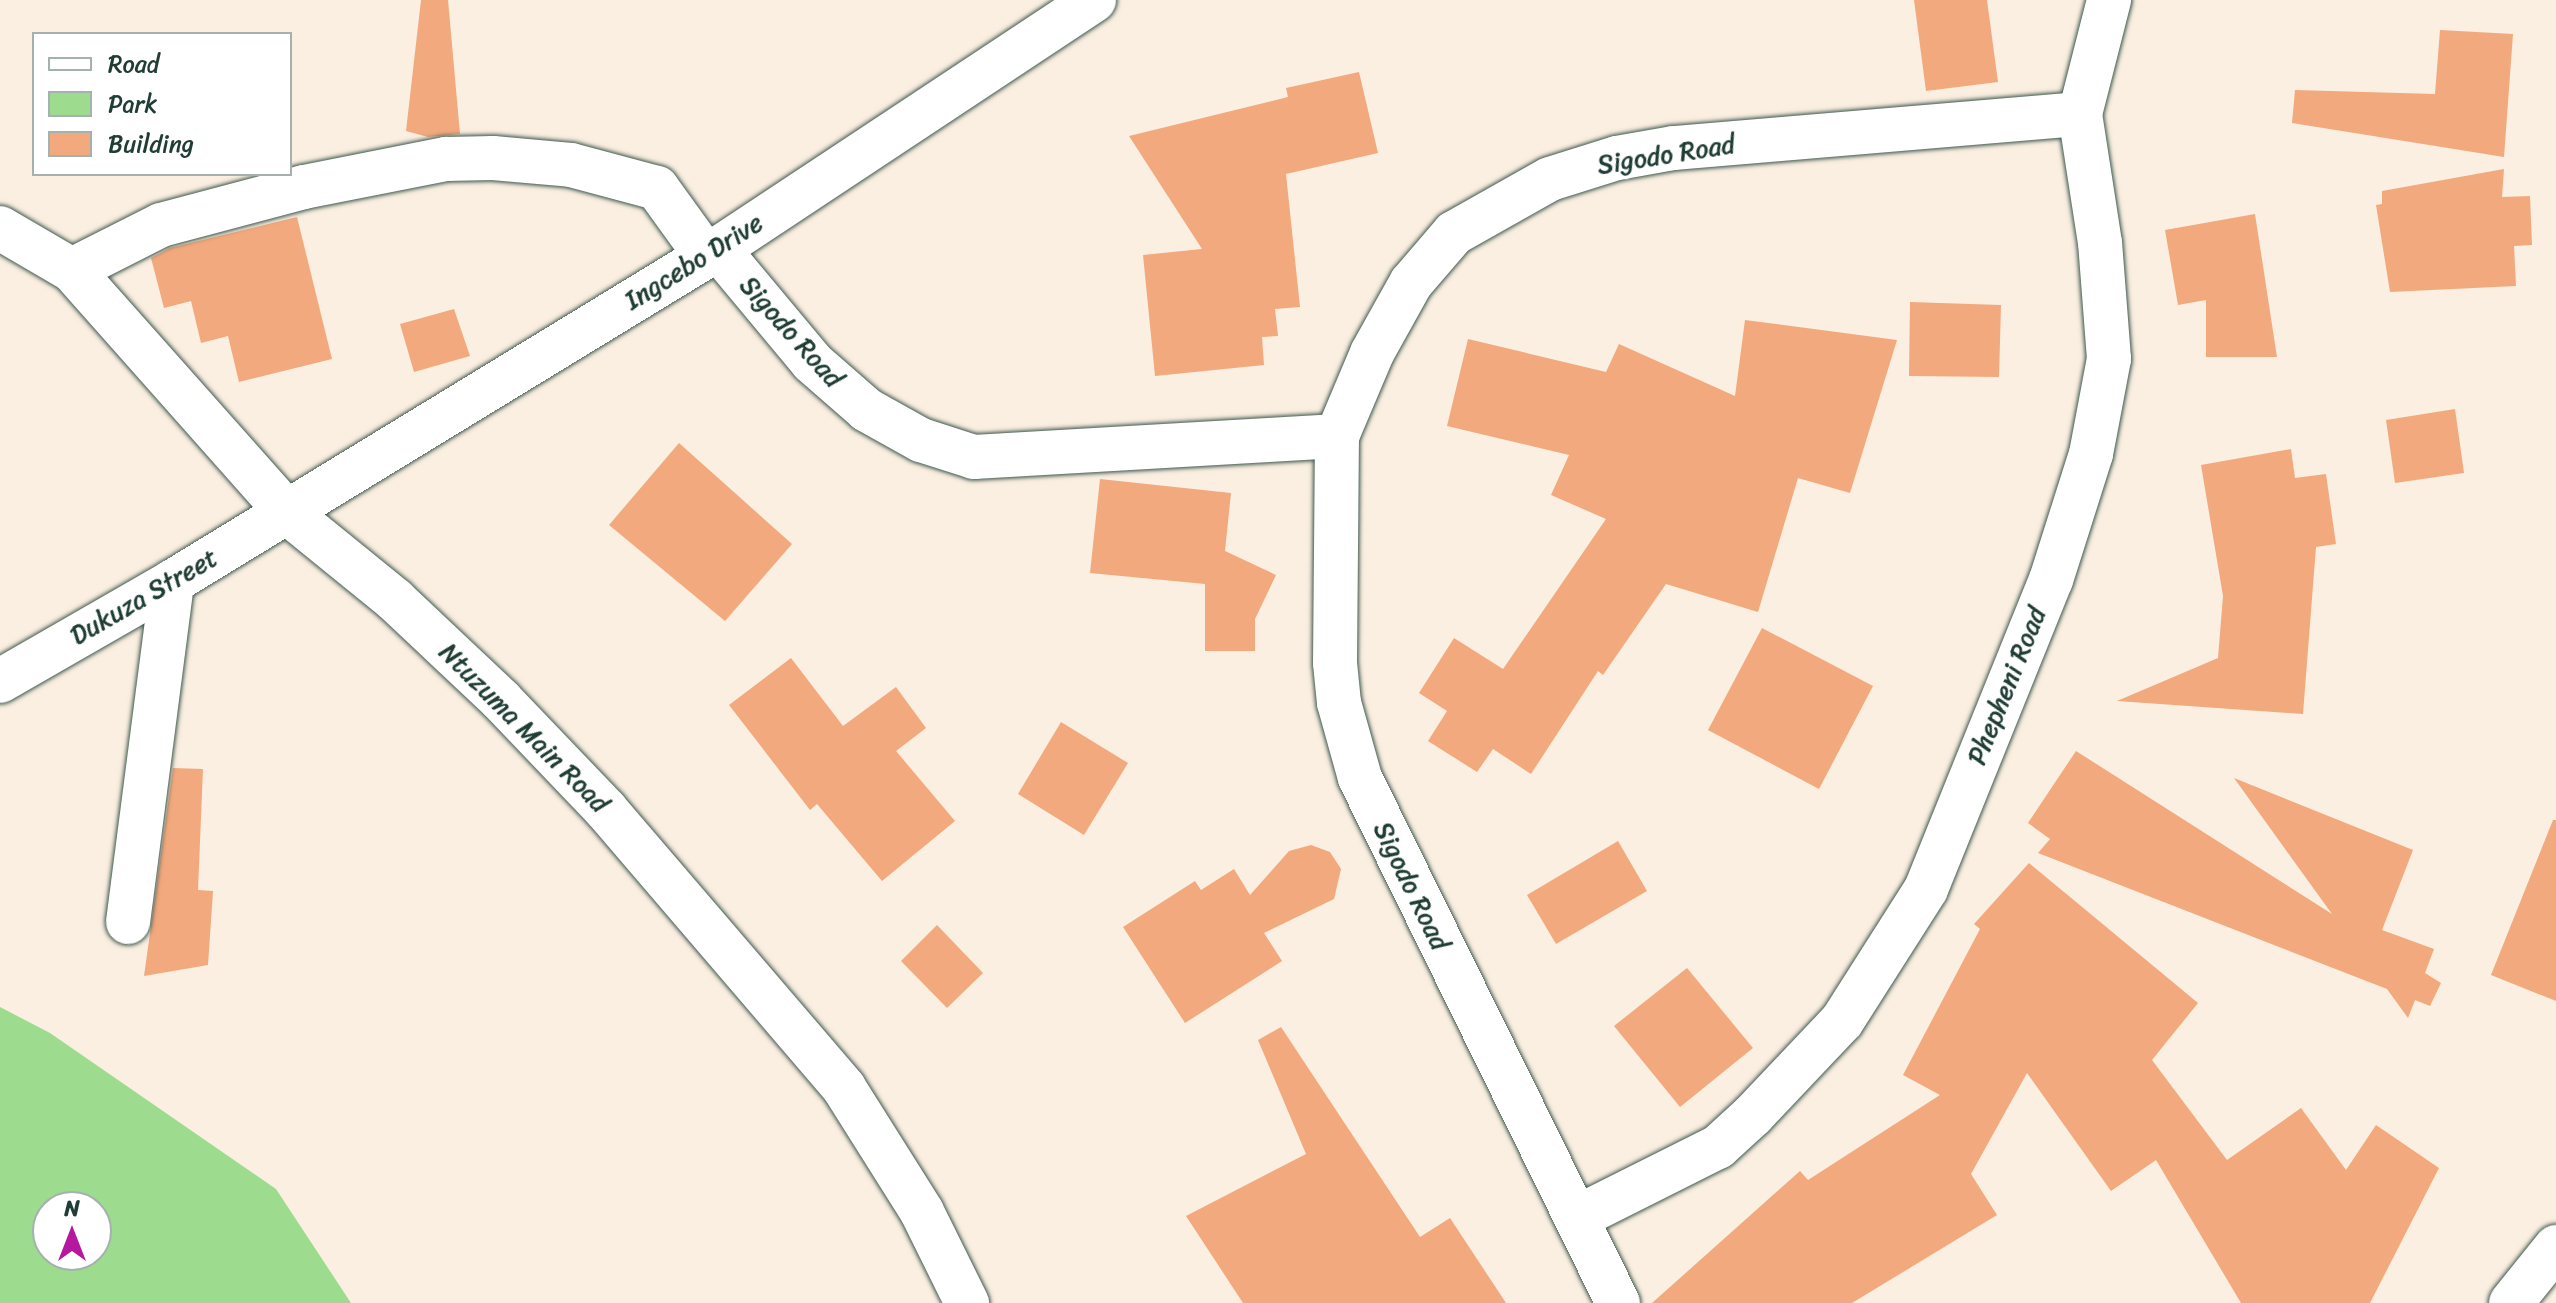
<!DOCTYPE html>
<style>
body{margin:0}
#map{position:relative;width:2556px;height:1303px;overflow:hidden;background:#faefe1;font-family:Sriracha,sans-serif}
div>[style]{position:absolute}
.green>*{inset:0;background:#9ddb8f}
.building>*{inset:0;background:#f2a97d}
.roads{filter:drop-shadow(0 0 2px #40584e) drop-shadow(0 0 2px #40584e)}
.minor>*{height:44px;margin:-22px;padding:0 22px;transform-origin:22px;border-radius:22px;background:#fff}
.major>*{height:44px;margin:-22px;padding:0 22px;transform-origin:22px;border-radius:22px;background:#fff}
span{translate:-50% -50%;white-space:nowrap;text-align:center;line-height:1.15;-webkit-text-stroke:7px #fff;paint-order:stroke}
.street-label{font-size:26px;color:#1f3d34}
.legend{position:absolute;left:32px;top:32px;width:260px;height:144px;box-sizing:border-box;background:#fff;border:2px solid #a5b1ae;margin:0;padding:10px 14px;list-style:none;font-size:24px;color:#1f3d34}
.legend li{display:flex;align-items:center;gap:16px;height:40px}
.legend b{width:40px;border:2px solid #a5b1ae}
.north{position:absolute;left:32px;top:1191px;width:80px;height:80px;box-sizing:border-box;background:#fff;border:2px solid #a5b1ae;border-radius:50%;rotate:0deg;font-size:22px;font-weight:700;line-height:32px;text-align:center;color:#1f3d34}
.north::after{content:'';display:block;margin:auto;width:28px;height:36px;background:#b5179e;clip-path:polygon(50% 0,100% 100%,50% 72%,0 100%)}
</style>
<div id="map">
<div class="green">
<div style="clip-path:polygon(evenodd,0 1007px,50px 1033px,276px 1189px,351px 1303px,0 1303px,0 1007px,48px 1207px,96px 1207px,96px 1255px,48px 1255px,48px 1207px)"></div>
</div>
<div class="building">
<div style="clip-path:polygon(421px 0,448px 0,460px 134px,428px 137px,406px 131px)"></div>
<div style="clip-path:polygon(1914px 0,1987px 0,1998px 82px,1926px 91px)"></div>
<div style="clip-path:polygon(2440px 30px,2513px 34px,2504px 157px,2292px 123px,2295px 90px,2435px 94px)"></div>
<div style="clip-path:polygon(1359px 72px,1378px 153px,1286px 174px,1300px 307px,1275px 309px,1278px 336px,1262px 337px,1264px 365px,1155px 376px,1143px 255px,1202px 249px,1129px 136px,1288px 97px,1286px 88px)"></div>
<div style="clip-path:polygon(2504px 169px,2502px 197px,2530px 196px,2532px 245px,2514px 246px,2516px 286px,2390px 292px,2376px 205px,2382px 204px,2382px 191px)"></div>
<div style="clip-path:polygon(2255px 214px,2277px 357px,2206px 357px,2206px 300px,2178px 305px,2165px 230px)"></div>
<div style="clip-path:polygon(297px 217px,332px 359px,239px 382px,228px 336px,201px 343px,191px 301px,164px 308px,151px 258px,170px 248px)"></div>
<div style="clip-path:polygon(1910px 302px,2001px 305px,1999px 377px,1909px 376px)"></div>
<div style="clip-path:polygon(454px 309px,470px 356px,414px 372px,400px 324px)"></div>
<div style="clip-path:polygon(1745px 320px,1897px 340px,1850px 493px,1798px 478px,1758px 612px,1666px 584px,1603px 675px,1598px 671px,1531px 774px,1493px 749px,1477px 772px,1428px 741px,1447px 711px,1419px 693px,1454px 638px,1503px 669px,1606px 519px,1551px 495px,1569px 455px,1447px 426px,1468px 339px,1606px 372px,1619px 344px,1735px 396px)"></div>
<div style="clip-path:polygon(2455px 409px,2464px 473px,2395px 483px,2386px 420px)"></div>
<div style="clip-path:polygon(679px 443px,792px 544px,725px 621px,609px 525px)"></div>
<div style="clip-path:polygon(2291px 449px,2295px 478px,2326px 474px,2336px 544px,2316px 547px,2303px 714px,2117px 701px,2218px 658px,2223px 596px,2201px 465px)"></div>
<div style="clip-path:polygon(1100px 479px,1231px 493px,1225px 551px,1276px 575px,1255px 619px,1255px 651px,1205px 651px,1205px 584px,1090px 573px)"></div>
<div style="clip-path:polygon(1762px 628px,1873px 686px,1819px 789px,1708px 730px)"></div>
<div style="clip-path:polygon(791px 658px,843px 726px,896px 687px,926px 728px,896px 751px,955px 821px,882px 881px,817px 804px,810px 810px,729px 705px)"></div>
<div style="clip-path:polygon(1061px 722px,1128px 763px,1084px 835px,1018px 794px)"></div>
<div style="clip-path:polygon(2076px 751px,2332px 914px,2234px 778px,2413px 850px,2382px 930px,2434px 949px,2425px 973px,2441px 983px,2430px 1006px,2415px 1000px,2408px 1018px,2387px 989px,2038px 853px,2050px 839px,2028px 823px)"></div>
<div style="clip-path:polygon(173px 768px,203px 769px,198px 890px,213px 891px,208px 965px,144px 976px)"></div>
<div style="clip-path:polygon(2553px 820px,2556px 820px,2556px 1001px,2491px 975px)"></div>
<div style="clip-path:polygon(1618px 841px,1647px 891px,1556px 944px,1527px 895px)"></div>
<div style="clip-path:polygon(1311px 845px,1330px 852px,1341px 869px,1334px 899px,1264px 933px,1282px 961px,1185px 1023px,1123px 927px,1195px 881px,1201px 890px,1234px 869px,1250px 895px,1289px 851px)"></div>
<div style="clip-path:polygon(2029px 863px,2198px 1003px,2152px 1060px,2227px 1160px,2301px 1108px,2346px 1170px,2376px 1125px,2439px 1168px,2370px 1303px,2241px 1303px,2156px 1160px,2111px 1191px,2027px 1073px,1971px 1174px,1997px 1215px,1852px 1303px,1652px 1303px,1800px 1171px,1808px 1180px,1940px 1095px,1903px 1075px,1980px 929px,1974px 924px)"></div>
<div style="clip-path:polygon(937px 925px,983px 973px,947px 1008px,901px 961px)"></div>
<div style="clip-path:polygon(1687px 968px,1753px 1048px,1680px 1107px,1614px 1026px)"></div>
<div style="clip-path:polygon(1281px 1027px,1420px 1237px,1450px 1218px,1506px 1303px,1243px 1303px,1186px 1216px,1306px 1154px,1258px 1040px)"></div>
</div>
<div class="roads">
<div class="minor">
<div style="left:0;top:228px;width:83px;rotate:30.3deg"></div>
<div style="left:72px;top:270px;width:325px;rotate:48.4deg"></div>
<div style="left:288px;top:513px;width:138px;rotate:39.1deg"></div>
<div style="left:395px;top:600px;width:146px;rotate:43.3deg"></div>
<div style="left:501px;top:700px;width:152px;rotate:46.3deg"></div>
<div style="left:606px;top:810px;width:366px;rotate:49.4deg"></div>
<div style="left:844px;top:1088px;width:146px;rotate:57.8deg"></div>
<div style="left:922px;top:1212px;width:102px;rotate:63.7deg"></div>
<div style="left:718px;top:249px;width:147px;rotate:50.2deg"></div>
<div style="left:812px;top:362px;width:73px;rotate:41.1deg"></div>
<div style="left:867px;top:410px;width:62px;rotate:29.1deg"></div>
<div style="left:921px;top:440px;width:56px;rotate:17.8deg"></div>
<div style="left:974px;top:457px;width:364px;rotate:-3.3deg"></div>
<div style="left:72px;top:270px;width:100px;rotate:-26.8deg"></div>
<div style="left:161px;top:225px;width:148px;rotate:-14.9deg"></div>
<div style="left:304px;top:187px;width:145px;rotate:-11.2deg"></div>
<div style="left:446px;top:159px;width:47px;rotate:-1.2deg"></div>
<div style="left:493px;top:158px;width:78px;rotate:5.1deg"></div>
<div style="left:571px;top:165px;width:89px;rotate:15deg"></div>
<div style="left:657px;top:188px;width:84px;rotate:54.2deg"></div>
<div style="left:128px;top:922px;width:343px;rotate:-82.6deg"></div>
<div style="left:1578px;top:1217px;width:157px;rotate:-26.6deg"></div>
<div style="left:1718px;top:1147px;width:47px;rotate:-42.4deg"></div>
<div style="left:1753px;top:1115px;width:129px;rotate:-46.6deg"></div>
<div style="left:1842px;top:1021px;width:156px;rotate:-57.5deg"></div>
<div style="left:1926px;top:889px;width:333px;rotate:-68deg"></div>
<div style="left:2051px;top:580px;width:132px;rotate:-72.4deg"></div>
<div style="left:2091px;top:454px;width:97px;rotate:-79.3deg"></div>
<div style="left:2109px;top:359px;width:116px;rotate:-94.4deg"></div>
<div style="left:2100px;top:243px;width:131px;rotate:-98.8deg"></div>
<div style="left:2080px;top:114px;width:118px;rotate:-75.7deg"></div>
<div style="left:1618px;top:1303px;width:585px;rotate:-116.17deg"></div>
<div style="left:1360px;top:778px;width:78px;rotate:-105.6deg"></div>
<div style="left:1339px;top:703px;width:40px;rotate:-95.7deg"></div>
<div style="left:1335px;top:663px;width:227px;rotate:-89.5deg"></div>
<div style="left:1337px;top:436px;width:90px;rotate:-67.1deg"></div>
<div style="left:1372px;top:353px;width:80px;rotate:-60.9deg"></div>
<div style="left:1411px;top:283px;width:66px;rotate:-49.3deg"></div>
<div style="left:1454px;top:233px;width:110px;rotate:-29.4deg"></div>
<div style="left:1550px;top:179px;width:70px;rotate:-17.4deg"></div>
<div style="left:1617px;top:158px;width:58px;rotate:-10deg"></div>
<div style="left:1674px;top:148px;width:407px;rotate:-4.8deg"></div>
<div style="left:2511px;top:1303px;width:72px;rotate:-51.2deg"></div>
</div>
<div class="major">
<div style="left:0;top:681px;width:198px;rotate:-29.9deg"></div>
<div style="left:172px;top:582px;width:640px;rotate:-31.38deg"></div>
<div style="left:718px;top:249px;width:451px;rotate:-33.5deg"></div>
</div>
</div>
<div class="street-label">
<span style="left:1666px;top:155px;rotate:-9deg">Sigodo Road</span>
<span style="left:694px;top:262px;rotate:-32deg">Ingcebo Drive</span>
<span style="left:791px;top:332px;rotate:48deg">Sigodo Road</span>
<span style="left:144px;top:597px;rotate:-30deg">Dukuza Street</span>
<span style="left:2007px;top:686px;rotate:-68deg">Phepheni Road</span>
<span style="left:524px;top:728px;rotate:45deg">Ntuzuma Main Road</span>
<span style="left:1411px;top:886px;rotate:64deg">Sigodo Road</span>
</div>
<ul class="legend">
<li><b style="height:10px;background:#fff"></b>Road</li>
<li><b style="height:22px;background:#9ddb8f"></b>Park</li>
<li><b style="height:22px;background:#f2a97d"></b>Building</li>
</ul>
<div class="north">N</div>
</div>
